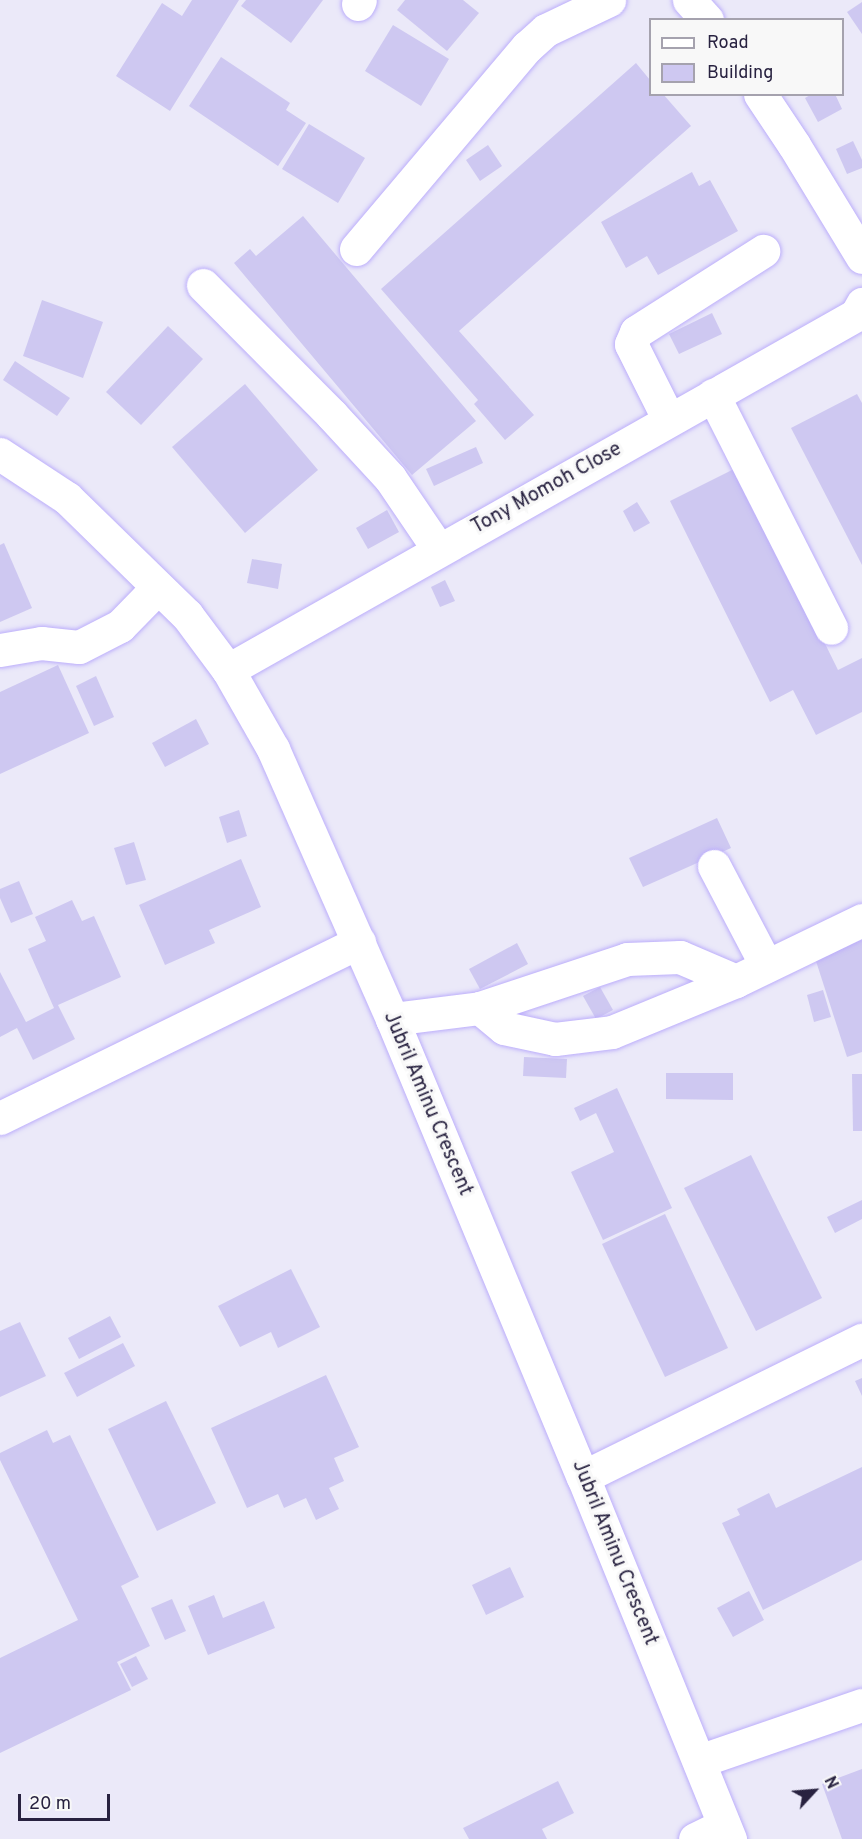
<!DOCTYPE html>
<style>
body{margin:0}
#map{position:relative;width:862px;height:1839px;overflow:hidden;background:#ebe9f9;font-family:Overpass,sans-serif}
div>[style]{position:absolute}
.building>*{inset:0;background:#cec8f1}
.roads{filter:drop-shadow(0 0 2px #bcaefb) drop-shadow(0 0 2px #bcaefb)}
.minor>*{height:33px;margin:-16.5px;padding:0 16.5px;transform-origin:16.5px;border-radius:16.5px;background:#fff}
span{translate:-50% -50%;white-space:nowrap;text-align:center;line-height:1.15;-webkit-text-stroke:6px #f8f8f8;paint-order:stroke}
.street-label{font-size:20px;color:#282240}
.legend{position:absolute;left:649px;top:18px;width:195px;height:78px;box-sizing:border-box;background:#f8f8f8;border:2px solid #a5a2ae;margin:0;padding:8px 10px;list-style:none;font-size:18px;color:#282240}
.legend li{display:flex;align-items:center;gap:12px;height:30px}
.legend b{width:30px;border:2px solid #a5a2ae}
.north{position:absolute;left:784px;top:1761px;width:60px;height:60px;-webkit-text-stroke:4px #f8f8f8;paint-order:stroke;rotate:64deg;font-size:16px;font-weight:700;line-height:24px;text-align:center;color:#282240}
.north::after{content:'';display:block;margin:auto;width:21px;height:27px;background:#282240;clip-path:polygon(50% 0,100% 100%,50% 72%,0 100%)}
.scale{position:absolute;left:18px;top:1794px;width:92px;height:27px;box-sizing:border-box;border:3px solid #282240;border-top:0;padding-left:8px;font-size:18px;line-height:21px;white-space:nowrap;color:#282240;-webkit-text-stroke:4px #f8f8f8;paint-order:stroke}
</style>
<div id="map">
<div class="building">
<div style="clip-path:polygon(192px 0,239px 0,170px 111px,116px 76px,162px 3px,182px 16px)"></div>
<div style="clip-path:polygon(246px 0,323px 0,291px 43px,241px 6px)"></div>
<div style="clip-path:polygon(405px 0,463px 0,479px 13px,447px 51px,397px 10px)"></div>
<div style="clip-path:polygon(862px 2px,862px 34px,847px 12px)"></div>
<div style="clip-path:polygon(393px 25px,449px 59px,421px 106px,365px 71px)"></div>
<div style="clip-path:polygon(221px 57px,290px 103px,286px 110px,306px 123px,278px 166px,189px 106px)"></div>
<div style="clip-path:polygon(636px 63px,650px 80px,650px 94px,663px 94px,691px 126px,459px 331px,534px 415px,505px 440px,474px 404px,478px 400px,381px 289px)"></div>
<div style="clip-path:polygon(812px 94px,835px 94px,842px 109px,818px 122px,805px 98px)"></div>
<div style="clip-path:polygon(309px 124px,365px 158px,338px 203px,282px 169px)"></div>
<div style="clip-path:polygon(853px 141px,862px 160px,862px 168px,847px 174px,836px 149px)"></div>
<div style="clip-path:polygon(488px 145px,502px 166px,480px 181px,466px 160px)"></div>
<div style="clip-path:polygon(692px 172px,699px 186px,710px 180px,738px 231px,658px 275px,647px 256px,626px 268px,601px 222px)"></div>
<div style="clip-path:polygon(303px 216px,476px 421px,412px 475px,234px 263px,250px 249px,256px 256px)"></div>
<div style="clip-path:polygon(42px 300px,103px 322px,83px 378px,23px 356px)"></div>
<div style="clip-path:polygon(712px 313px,722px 334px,679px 354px,669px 334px)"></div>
<div style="clip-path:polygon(168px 326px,203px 359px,141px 425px,106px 392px)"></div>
<div style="clip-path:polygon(15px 361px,70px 398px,57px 416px,3px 380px)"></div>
<div style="clip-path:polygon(245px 384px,318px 470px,245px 533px,172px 447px)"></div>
<div style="clip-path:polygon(857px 394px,862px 403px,862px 565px,791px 428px)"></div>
<div style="clip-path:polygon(476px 447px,483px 463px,434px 486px,426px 469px)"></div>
<div style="clip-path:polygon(738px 467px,838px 670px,862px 658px,862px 712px,816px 735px,793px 690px,770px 702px,670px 501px)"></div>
<div style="clip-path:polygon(637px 502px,650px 523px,634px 532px,623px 511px)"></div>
<div style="clip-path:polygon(387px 510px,399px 532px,368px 549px,356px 528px)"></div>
<div style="clip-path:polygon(4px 543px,32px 608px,0 622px,0 545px)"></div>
<div style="clip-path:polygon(252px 559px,282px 564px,278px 589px,247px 583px)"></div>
<div style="clip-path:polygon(445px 580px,455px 601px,440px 607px,431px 587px)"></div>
<div style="clip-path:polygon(58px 665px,89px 733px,0 774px,0 692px)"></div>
<div style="clip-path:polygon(96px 676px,114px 717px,94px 726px,76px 686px)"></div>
<div style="clip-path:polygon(196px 719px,209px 744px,165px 767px,152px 743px)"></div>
<div style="clip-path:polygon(239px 810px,247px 836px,227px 843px,219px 817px)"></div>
<div style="clip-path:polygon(717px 818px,731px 848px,643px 887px,629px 858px)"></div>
<div style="clip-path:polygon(134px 842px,146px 880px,126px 885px,114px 848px)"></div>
<div style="clip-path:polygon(241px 859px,261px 907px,209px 930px,215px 943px,165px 965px,139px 905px)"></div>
<div style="clip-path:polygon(19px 881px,33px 914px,11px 923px,0 898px,0 889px)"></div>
<div style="clip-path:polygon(72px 900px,82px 921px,94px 916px,121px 977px,58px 1005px,75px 1039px,33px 1060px,17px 1028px,0 1037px,0 972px,26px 1022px,54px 1008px,28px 949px,46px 941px,35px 917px)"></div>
<div style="clip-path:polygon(862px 940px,862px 1052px,847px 1057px,814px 955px)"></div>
<div style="clip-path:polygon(517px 943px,528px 964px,480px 989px,469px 969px)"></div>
<div style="clip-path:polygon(600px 987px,613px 1010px,596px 1019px,583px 996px)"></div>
<div style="clip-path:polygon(823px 990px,831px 1017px,814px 1022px,807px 995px)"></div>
<div style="clip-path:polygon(524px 1057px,567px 1059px,566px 1078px,523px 1076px)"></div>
<div style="clip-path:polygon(666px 1073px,733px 1073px,733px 1100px,666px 1099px)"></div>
<div style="clip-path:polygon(852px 1074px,862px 1074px,862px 1131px,853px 1131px)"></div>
<div style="clip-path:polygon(617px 1088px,672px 1208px,603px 1240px,571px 1172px,614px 1152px,596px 1113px,580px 1121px,574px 1108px)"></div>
<div style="clip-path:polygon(751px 1155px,822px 1298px,756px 1331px,684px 1188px)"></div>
<div style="clip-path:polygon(862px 1200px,862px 1219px,835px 1233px,827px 1217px)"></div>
<div style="clip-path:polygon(665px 1214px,728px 1348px,665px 1377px,602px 1244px)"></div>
<div style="clip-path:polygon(291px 1269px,320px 1327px,278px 1348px,271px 1332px,240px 1347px,218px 1306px)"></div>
<div style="clip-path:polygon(110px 1316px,121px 1337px,79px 1359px,68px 1338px)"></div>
<div style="clip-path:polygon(20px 1322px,46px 1376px,0 1397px,0 1331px)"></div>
<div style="clip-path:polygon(123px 1343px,135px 1366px,77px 1397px,64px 1373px)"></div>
<div style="clip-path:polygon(326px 1375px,359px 1447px,334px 1458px,344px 1481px,329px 1488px,339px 1509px,316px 1520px,306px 1498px,284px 1508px,278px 1494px,247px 1508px,211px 1428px)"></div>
<div style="clip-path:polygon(862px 1378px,862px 1396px,855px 1381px)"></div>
<div style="clip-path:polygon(166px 1401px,216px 1503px,157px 1531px,108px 1429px)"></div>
<div style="clip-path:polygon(47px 1430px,53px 1443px,70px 1435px,139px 1577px,121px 1586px,150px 1646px,117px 1662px,131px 1690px,0 1753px,0 1658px,78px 1620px,0 1460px,0 1453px)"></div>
<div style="clip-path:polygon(862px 1467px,862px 1560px,763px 1610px,722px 1523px,740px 1515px,737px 1509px,769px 1493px,776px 1508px)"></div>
<div style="clip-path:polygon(510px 1567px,524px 1597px,486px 1615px,472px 1585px)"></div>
<div style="clip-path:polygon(749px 1591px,764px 1620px,733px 1637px,717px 1608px)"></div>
<div style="clip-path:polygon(214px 1595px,223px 1618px,264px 1601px,275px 1628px,208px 1655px,188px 1606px)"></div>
<div style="clip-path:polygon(172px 1599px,186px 1631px,165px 1640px,151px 1608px)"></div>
<div style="clip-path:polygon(136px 1656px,148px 1679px,132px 1687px,120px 1664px)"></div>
<div style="clip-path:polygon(862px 1769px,862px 1839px,842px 1839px,822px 1784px)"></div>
<div style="clip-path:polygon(558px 1781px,574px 1813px,542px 1829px,547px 1839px,469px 1839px,463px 1828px)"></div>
</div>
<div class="roads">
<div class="minor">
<div style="left:689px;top:0;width:27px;rotate:48deg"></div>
<div style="left:358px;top:4px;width:4px;rotate:-63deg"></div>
<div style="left:760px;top:94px;width:61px;rotate:56.3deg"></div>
<div style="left:794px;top:145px;width:131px;rotate:58.7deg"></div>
<div style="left:356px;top:249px;width:265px;rotate:-49.8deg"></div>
<div style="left:527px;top:47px;width:25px;rotate:-42deg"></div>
<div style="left:546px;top:30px;width:70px;rotate:-25.5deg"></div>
<div style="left:203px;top:285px;width:182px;rotate:45.2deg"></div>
<div style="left:331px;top:414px;width:87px;rotate:47.3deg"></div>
<div style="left:390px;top:478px;width:87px;rotate:55.8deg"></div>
<div style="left:713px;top:395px;width:261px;rotate:63.1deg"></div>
<div style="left:669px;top:420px;width:85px;rotate:-116.6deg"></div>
<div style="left:631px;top:344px;width:13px;rotate:-67deg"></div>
<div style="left:636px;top:332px;width:151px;rotate:-32.5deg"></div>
<div style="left:0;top:454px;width:80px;rotate:33.3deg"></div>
<div style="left:67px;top:498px;width:168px;rotate:44.3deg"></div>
<div style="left:187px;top:615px;width:69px;rotate:53.3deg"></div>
<div style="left:228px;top:670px;width:91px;rotate:60.3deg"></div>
<div style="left:273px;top:749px;width:295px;rotate:66.2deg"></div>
<div style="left:392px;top:1019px;width:496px;rotate:67.4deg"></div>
<div style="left:583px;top:1477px;width:391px;rotate:67.9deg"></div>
<div style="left:0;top:650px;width:42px;rotate:-9.7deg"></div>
<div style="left:41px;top:643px;width:38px;rotate:6deg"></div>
<div style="left:79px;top:647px;width:46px;rotate:-27.1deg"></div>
<div style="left:120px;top:626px;width:54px;rotate:-45.7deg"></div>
<div style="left:228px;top:670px;width:721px;rotate:-29.48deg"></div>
<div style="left:856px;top:315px;width:13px;rotate:-61deg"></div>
<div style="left:714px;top:866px;width:112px;rotate:62.3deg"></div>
<div style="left:480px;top:1008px;width:31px;rotate:40deg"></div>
<div style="left:504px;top:1028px;width:52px;rotate:12.2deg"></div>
<div style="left:555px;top:1039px;width:57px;rotate:-7deg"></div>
<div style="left:612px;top:1032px;width:134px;rotate:-22.4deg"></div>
<div style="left:392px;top:1019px;width:89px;rotate:-7.1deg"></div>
<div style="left:480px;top:1008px;width:155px;rotate:-18.4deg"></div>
<div style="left:627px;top:959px;width:53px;rotate:-2.2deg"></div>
<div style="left:680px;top:957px;width:61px;rotate:23.2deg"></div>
<div style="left:736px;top:981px;width:140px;rotate:-25.8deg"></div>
<div style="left:0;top:1118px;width:400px;rotate:-26.1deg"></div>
<div style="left:583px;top:1477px;width:311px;rotate:-26.2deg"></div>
<div style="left:699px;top:1761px;width:172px;rotate:-19deg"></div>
<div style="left:695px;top:1839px;width:32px;rotate:-26deg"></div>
</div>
</div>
<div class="street-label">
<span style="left:547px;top:489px;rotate:-29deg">Tony Momoh Close</span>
<span style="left:427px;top:1104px;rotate:67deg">Jubril Aminu Crescent</span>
<span style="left:614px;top:1553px;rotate:68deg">Jubril Aminu Crescent</span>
</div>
<ul class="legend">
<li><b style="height:8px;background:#fff"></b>Road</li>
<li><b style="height:16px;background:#cec8f1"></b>Building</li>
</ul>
<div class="north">N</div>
<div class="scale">20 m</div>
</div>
